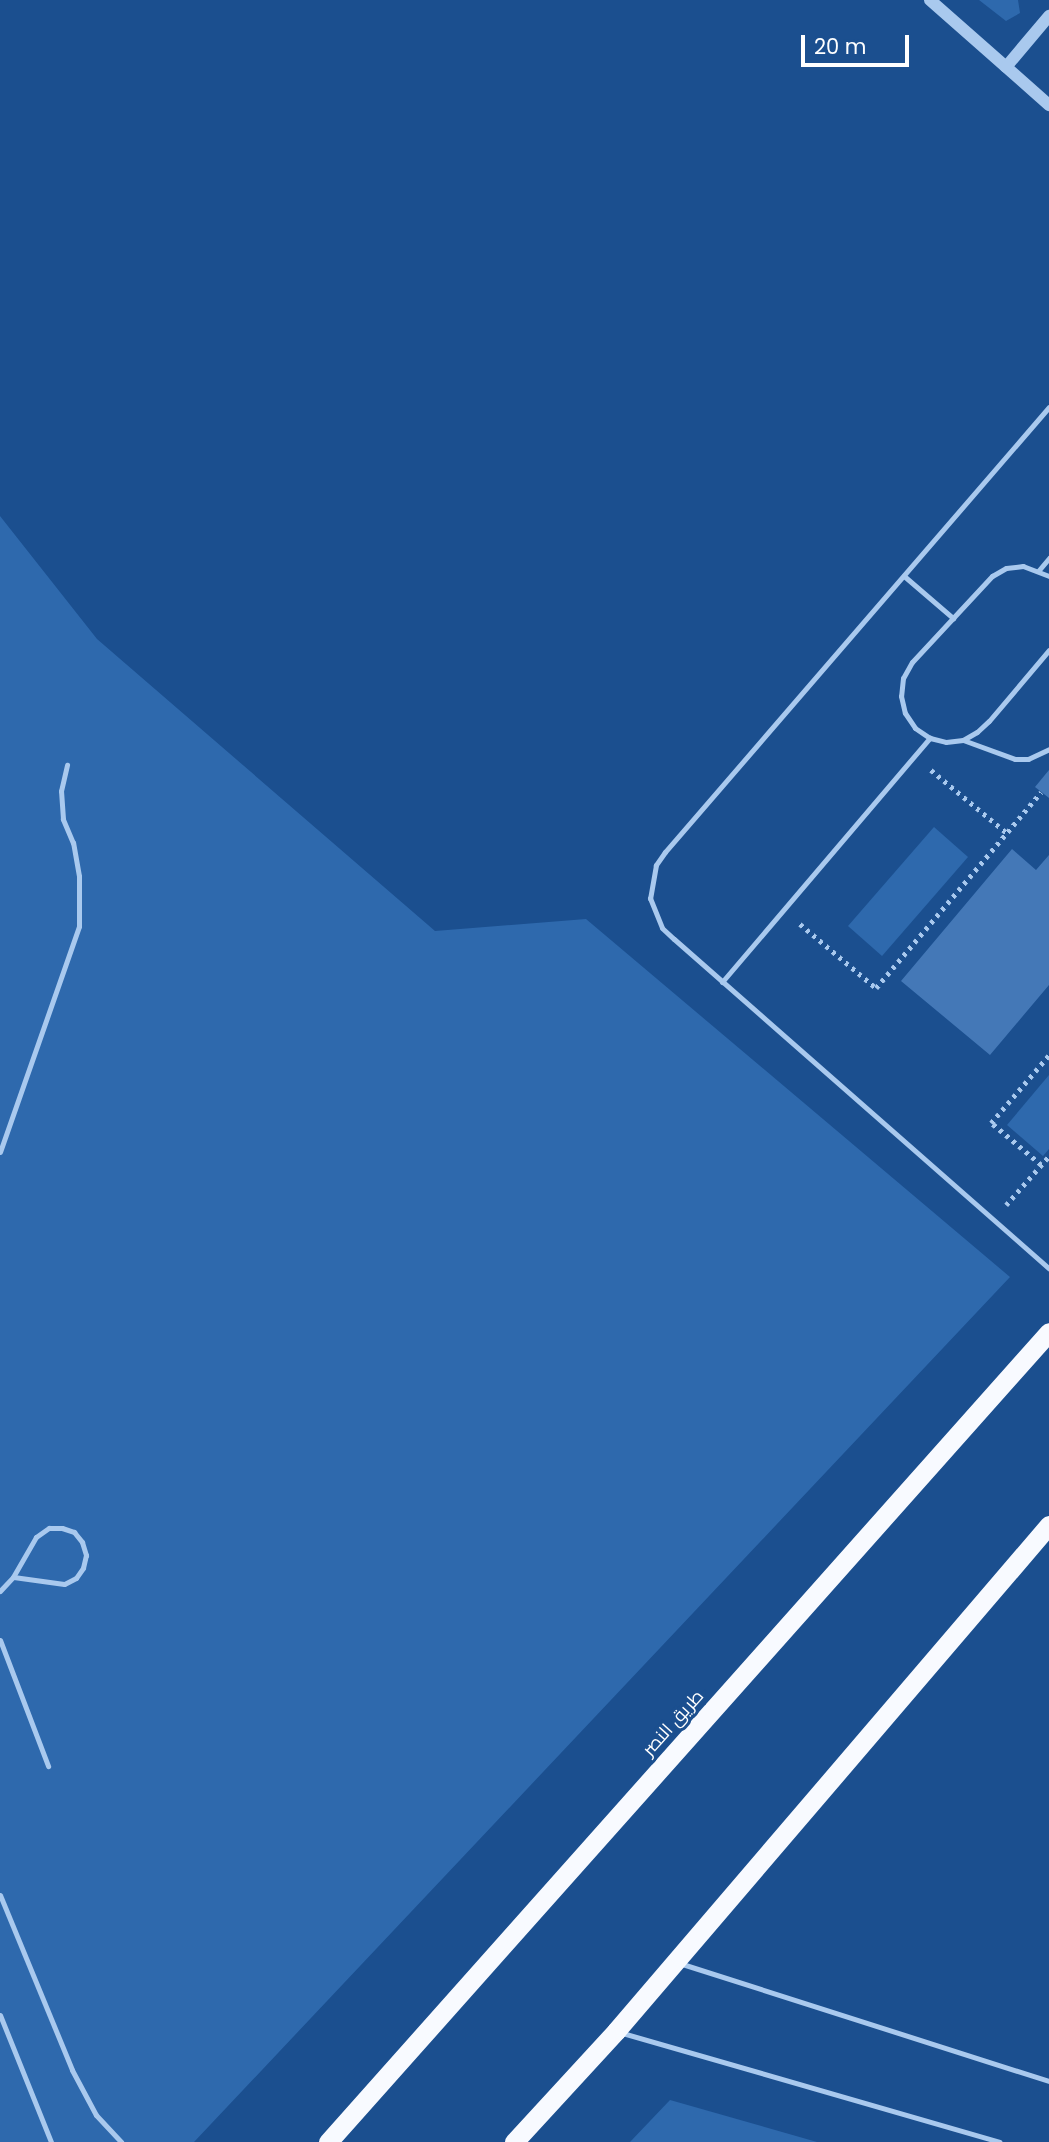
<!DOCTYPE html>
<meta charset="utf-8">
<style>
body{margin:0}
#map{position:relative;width:1049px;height:2142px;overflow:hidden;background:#1b4f8f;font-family:Poppins,Cairo,sans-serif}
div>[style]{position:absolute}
.green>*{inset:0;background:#2e69ad}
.building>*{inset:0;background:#4478b7}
.path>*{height:4.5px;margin-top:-2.25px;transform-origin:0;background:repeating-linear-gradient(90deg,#a9c9ee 0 3.5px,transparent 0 8.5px)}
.service>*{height:5px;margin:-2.5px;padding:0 2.5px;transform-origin:2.5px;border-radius:2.5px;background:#a9c9ee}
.tertiary>*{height:12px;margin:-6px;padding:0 6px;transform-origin:6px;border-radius:6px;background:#a9c9ee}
.trunk>*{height:19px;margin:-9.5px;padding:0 9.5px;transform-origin:9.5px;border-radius:9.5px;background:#f8faff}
span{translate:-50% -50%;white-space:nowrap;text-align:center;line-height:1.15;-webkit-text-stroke:6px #1b4f8f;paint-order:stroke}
.street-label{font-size:18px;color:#fff}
.scale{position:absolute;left:801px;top:35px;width:108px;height:32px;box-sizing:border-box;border:4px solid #fff;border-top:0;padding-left:9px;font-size:21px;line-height:24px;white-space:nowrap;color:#fff;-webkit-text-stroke:5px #1b4f8f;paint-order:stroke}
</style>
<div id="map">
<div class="green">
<div style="clip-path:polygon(979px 0,1018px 0,1020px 13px,1006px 21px)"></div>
<div style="clip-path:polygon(0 516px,97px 639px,435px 931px,586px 919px,1010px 1277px,194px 2142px,0 2142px)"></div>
<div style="clip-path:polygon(934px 827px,968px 857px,882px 956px,848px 926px)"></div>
<div style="clip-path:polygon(1049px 1075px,1049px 1149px,1043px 1156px,1007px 1125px)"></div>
<div style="clip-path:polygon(670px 2100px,817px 2142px,630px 2142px)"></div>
</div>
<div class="building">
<div style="clip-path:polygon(1049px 770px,1049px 798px,1035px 787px)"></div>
<div style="clip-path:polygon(1012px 849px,1036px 870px,1049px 855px,1049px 985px,990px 1055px,901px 981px)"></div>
</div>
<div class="path">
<div style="left:931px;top:770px;width:99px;rotate:39.7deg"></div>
<div style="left:800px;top:924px;width:99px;rotate:40.1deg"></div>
<div style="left:876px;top:988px;width:256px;rotate:-49.9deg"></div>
<div style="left:1041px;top:1165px;width:65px;rotate:-140deg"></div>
<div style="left:991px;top:1123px;width:89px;rotate:-49.5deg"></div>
<div style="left:1006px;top:1205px;width:65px;rotate:-48.7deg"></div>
</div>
<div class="service">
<div style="left:1049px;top:407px;width:588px;rotate:130.79deg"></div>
<div style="left:665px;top:852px;width:16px;rotate:125deg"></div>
<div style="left:656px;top:865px;width:34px;rotate:100deg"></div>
<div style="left:650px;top:898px;width:32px;rotate:68deg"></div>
<div style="left:662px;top:928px;width:16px;rotate:43deg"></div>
<div style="left:674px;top:939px;width:499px;rotate:41.3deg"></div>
<div style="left:1039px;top:570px;width:16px;rotate:-50deg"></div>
<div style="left:904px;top:576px;width:65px;rotate:40.6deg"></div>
<div style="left:1049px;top:576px;width:28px;rotate:-159deg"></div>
<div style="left:1023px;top:566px;width:17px;rotate:173deg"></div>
<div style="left:1006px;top:568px;width:16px;rotate:150deg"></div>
<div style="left:992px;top:576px;width:117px;rotate:132.9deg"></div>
<div style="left:912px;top:662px;width:18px;rotate:119deg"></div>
<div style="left:903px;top:678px;width:18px;rotate:96deg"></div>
<div style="left:901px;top:696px;width:17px;rotate:77deg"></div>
<div style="left:905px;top:713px;width:18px;rotate:56deg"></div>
<div style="left:915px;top:728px;width:18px;rotate:34deg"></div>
<div style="left:930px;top:738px;width:16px;rotate:14deg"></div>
<div style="left:946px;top:742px;width:17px;rotate:-7deg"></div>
<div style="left:963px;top:740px;width:16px;rotate:-30deg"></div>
<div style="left:977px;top:732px;width:16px;rotate:-43deg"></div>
<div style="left:989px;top:721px;width:93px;rotate:-49.8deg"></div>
<div style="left:963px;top:740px;width:55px;rotate:20.1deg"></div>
<div style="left:1015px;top:759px;width:13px"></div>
<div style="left:1028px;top:759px;width:23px;rotate:-25deg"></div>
<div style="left:722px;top:982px;width:321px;rotate:-49.6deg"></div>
<div style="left:0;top:1152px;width:239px;rotate:-70.7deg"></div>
<div style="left:79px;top:926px;width:50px;rotate:-90deg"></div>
<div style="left:79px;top:876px;width:34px;rotate:-100deg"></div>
<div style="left:73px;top:843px;width:26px;rotate:-113deg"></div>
<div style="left:63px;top:819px;width:28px;rotate:-94deg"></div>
<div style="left:61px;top:791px;width:27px;rotate:-77deg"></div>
<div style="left:0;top:1591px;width:19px;rotate:-47deg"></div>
<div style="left:13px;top:1577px;width:46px;rotate:-60.1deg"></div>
<div style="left:36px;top:1537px;width:16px;rotate:-35deg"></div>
<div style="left:49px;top:1528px;width:13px"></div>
<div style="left:62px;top:1528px;width:13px;rotate:18deg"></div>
<div style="left:74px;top:1532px;width:13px;rotate:51deg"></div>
<div style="left:82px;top:1542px;width:14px;rotate:73deg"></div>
<div style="left:86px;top:1555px;width:13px;rotate:103deg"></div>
<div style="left:83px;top:1568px;width:12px;rotate:125deg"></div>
<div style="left:76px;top:1578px;width:13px;rotate:153deg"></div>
<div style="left:64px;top:1584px;width:51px;rotate:-172.2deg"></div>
<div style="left:0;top:1640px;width:135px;rotate:69.1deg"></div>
<div style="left:0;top:1895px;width:189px;rotate:67.6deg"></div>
<div style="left:72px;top:2070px;width:51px;rotate:61.9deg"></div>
<div style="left:96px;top:2115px;width:37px;rotate:47deg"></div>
<div style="left:679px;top:1963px;width:388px;rotate:17.7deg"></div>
<div style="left:0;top:2015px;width:137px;rotate:68.1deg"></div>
<div style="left:619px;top:2032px;width:396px;rotate:16.1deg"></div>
</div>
<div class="tertiary">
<div style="left:930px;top:0;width:159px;rotate:41.4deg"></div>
<div style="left:1006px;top:67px;width:67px;rotate:-49.9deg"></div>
</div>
<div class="trunk">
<div style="left:328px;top:2142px;width:1084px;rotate:-48.33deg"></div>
<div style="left:514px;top:2142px;width:151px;rotate:-47.4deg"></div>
<div style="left:616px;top:2031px;width:666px;rotate:-49.45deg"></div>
</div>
<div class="street-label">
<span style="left:673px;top:1723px;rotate:-48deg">طريق النصر</span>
</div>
<div class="scale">20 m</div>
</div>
